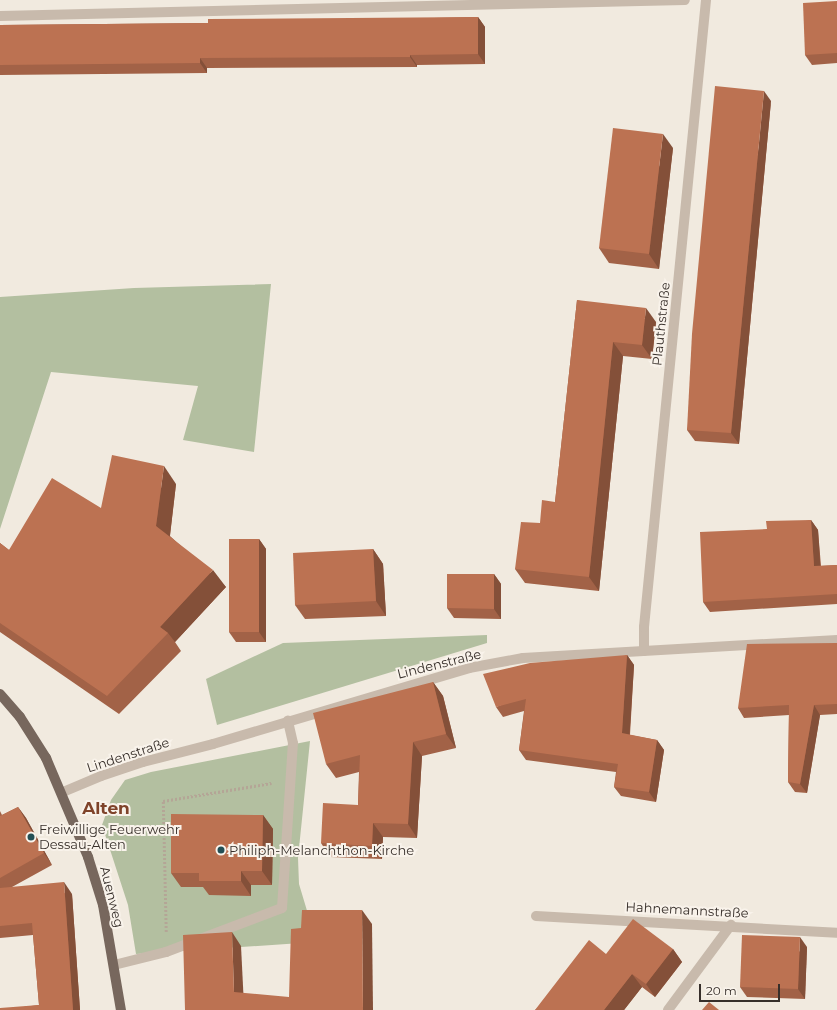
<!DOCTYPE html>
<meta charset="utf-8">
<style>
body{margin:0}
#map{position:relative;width:837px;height:1010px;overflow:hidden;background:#f1eadf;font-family:Montserrat,sans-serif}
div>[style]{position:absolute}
.green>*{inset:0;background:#b3bfa0}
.path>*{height:2.5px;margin-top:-1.25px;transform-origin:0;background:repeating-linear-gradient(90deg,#b4a596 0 2px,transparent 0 4px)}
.minor>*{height:10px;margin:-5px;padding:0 5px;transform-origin:5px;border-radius:5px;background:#c8baac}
.major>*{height:10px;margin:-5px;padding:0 5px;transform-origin:5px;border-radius:5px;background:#77675d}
.wall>*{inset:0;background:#a26247}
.shaded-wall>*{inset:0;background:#845039}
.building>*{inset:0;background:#bc7252}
.dots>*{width:11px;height:11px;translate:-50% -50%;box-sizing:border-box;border:2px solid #f9f3eb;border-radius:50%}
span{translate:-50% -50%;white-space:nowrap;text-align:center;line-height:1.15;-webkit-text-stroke:4px #f9f3eb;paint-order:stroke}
.street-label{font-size:13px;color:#372f2a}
.poi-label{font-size:13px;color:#372f2a}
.left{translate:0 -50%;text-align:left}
.district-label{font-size:17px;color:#7f432a;font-weight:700}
.scale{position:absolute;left:699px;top:984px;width:81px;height:18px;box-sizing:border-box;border:2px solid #372f2a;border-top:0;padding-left:5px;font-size:12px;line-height:14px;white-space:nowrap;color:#372f2a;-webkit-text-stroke:3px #f9f3eb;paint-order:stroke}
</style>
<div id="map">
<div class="green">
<div style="clip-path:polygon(271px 284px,254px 452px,183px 440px,198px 386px,51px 372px,0 529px,0 297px,134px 288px)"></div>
<div style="clip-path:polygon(487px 635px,487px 643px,217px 725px,206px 679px,283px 643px)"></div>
<div style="clip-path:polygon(310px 741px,298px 858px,299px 884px,311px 924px,301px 943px,136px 954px,128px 905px,102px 825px,111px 800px,125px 780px,151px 772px)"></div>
</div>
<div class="path">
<div style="left:166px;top:932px;width:131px;rotate:-91.3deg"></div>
<div style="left:163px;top:801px;width:110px;rotate:-9.4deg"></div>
</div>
<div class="minor">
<div style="left:0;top:16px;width:685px;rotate:-1.34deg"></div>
<div style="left:644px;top:651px;width:24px;rotate:-90deg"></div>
<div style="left:644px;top:627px;width:630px;rotate:-84.35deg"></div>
<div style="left:63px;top:792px;width:41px;rotate:-22.8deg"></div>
<div style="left:101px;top:776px;width:44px;rotate:-18.4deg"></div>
<div style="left:143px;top:762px;width:72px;rotate:-14.4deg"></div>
<div style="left:213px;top:744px;width:267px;rotate:-16.5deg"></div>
<div style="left:469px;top:668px;width:55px;rotate:-10.5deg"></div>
<div style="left:523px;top:658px;width:315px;rotate:-3.3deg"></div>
<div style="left:536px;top:916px;width:301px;rotate:3.2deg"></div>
<div style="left:114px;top:965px;width:54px;rotate:-14deg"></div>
<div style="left:166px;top:952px;width:124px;rotate:-20.8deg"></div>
<div style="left:282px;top:908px;width:165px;rotate:-86.2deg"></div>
<div style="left:293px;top:743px;width:23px;rotate:-103deg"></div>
<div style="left:668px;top:1010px;width:106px;rotate:-53.5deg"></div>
</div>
<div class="major">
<div style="left:0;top:694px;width:30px;rotate:49deg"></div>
<div style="left:20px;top:717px;width:49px;rotate:57.6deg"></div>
<div style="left:46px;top:758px;width:108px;rotate:67deg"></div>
<div style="left:88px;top:857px;width:50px;rotate:72.6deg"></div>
<div style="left:103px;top:905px;width:107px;rotate:80.3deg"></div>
</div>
<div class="wall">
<div style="clip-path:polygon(837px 1px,837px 63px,812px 65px,805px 55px)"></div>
<div style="clip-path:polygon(478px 17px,485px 27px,485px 64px,417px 65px,417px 67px,207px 68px,207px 73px,0 75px,0 25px,208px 23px)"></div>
<div style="clip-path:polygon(771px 101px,739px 444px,695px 441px,687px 430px)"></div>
<div style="clip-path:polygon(673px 148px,659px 269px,609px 263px,599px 248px)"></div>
<div style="clip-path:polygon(577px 300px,656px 322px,652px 359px,623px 356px,599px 591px,525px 583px,515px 569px,555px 502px)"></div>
<div style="clip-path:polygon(176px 484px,170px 536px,226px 587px,175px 642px,181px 651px,119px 714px,0 632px,0 543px,9px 550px,101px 508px)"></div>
<div style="clip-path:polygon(811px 520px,818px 530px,821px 566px,837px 565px,837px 604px,710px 612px,703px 602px,767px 529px)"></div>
<div style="clip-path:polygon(259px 539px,266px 549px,266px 642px,236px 642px,229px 632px)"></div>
<div style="clip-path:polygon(373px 549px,383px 564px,386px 616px,305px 619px,295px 605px)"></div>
<div style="clip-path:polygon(494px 574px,501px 584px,501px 619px,454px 618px,447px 608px)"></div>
<div style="clip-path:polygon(837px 643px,837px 714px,820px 715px,807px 793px,795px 792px,788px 782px,789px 715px,744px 718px,738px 708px)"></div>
<div style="clip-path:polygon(627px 655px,634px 665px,630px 735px,657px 740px,664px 750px,656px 802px,621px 796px,614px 787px,616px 772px,526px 760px,519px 750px,524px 711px,503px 717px,496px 707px)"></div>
<div style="clip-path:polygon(433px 682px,443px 696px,456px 748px,422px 756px,417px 838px,383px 837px,382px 859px,330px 857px,321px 843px,358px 805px,359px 772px,336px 778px,326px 764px)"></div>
<div style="clip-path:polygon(18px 807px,26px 818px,52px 865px,12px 887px,72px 894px,80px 1010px,0 1010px,39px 1005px,33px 935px,0 938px,0 811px,2px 815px)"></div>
<div style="clip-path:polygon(263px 815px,273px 829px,272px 885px,251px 885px,251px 896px,209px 895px,203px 887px,181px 887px,171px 873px)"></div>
<div style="clip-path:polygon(807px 947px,805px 999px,747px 997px,740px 987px)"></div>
<div style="clip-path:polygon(673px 949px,682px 962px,655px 997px,642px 987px,624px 1010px,535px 1010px,606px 954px)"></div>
</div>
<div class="shaded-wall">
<div style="clip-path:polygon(478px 17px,485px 27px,485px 64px,478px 54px)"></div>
<div style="clip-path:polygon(410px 55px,417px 65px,417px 67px,410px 57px)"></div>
<div style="clip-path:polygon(200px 58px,207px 68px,207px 73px,200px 63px)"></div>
<div style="clip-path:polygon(764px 91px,771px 101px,739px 444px,731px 433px)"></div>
<div style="clip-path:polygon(663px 134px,673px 148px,659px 269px,649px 254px)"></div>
<div style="clip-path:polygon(646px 308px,656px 322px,652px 359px,642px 345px)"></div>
<div style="clip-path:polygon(613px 342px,623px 356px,599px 591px,589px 577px)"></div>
<div style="clip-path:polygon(164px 466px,176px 484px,169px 543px,156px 526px)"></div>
<div style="clip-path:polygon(811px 520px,818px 530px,821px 576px,814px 566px)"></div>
<div style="clip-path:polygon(259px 539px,266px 549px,266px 642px,259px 632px)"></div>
<div style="clip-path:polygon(373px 549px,383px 564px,386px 616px,376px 601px)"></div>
<div style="clip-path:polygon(213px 570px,226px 587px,175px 642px,168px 633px,160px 627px)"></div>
<div style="clip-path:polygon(494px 574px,501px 584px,501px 619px,494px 609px)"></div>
<div style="clip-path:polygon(627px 655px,634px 665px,629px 743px,622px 733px)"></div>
<div style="clip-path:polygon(433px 682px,443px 696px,456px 748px,446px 734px)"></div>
<div style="clip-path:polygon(814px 705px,820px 715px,807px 793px,800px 784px)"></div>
<div style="clip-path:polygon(657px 740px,664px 750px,656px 802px,649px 792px)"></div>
<div style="clip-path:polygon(413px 742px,422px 756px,417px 838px,408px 824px)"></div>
<div style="clip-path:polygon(18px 807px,26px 818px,52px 865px,44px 853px)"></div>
<div style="clip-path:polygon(263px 815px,273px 829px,272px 885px,262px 871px)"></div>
<div style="clip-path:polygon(373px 823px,383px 837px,382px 859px,372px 846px)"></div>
<div style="clip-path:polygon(241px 871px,251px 885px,251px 896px,241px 881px)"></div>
<div style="clip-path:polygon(64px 882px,72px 894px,80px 1010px,73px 1010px)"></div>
<div style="clip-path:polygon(362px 910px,372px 924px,373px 1010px,363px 1010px)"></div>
<div style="clip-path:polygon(232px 932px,241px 946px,244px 1006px,234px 992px)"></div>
<div style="clip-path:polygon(800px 937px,807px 947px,805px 999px,798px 989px)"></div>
<div style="clip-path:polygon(673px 949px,682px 962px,655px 997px,646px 984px)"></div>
<div style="clip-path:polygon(632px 974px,642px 987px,624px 1010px,604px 1010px)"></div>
</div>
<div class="building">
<div style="clip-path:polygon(837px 1px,837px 53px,805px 55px,803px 3px)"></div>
<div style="clip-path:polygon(478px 17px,478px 54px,410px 55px,410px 57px,200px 58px,200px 63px,0 65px,0 25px,208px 23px,208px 19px)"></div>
<div style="clip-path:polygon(715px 86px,764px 91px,731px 433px,687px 430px,692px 334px)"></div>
<div style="clip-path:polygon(613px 128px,663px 134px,649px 254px,599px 248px)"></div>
<div style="clip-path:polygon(577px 300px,646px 308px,642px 345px,613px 342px,589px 577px,515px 569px,521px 522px,540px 523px,542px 500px,555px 502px)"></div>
<div style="clip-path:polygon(112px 455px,164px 466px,156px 526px,213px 570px,160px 627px,168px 633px,107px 696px,0 623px,0 543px,9px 550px,52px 478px,101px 508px)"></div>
<div style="clip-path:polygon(811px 520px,814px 566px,837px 565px,837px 594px,703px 602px,700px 532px,767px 529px,766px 521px)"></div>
<div style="clip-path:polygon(229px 539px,259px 539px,259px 632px,229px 632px)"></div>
<div style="clip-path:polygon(373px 549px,376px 601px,295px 605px,293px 553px)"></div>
<div style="clip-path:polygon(447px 574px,494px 574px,494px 609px,447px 608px)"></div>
<div style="clip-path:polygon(837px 643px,837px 704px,814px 705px,800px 784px,788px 782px,789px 705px,738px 708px,747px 644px)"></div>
<div style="clip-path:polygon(627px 655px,622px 733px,657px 740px,649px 792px,614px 787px,618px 764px,519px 750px,526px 699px,496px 707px,483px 674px,530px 663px)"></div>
<div style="clip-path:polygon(433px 682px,446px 734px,413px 742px,408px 824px,373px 823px,372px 846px,321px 843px,323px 803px,358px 805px,360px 755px,326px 764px,313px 713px)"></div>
<div style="clip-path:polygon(18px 807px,44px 853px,0 878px,0 815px,0 816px)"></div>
<div style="clip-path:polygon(171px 814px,263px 815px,262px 871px,241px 871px,241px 881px,199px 881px,199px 873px,171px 873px)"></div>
<div style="clip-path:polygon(64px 882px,73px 1010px,0 1010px,0 1008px,39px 1005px,32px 923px,0 926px,0 888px)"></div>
<div style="clip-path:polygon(302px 910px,362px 910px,363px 1010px,185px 1010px,183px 935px,232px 932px,234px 992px,289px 997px,291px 929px,301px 928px)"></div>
<div style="clip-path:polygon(633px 919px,673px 949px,646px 984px,632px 974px,604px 1010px,535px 1010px,589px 940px,606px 954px)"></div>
<div style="clip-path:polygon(742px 935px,800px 937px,798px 989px,740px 987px)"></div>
<div style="clip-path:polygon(709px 1002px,719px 1010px,702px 1010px)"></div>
</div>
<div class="dots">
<div style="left:31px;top:837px;background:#234f55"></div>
<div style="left:221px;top:850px;background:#234f55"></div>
</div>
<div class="street-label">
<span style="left:661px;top:324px;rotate:-84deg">Plauthstraße</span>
<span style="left:439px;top:664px;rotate:-14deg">Lindenstraße</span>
<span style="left:128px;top:755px;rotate:-18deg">Lindenstraße</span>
<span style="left:112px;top:897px;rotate:76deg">Auenweg</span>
<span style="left:687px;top:910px;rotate:3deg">Hahnemannstraße</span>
</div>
<div class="poi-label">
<span class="left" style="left:39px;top:837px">Freiwillige Feuerwehr<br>Dessau-Alten</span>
<span class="left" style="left:229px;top:850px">Philiph-Melanchthon-Kirche</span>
</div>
<div class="district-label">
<span style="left:106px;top:809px">Alten</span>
</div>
<div class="scale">20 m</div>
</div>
